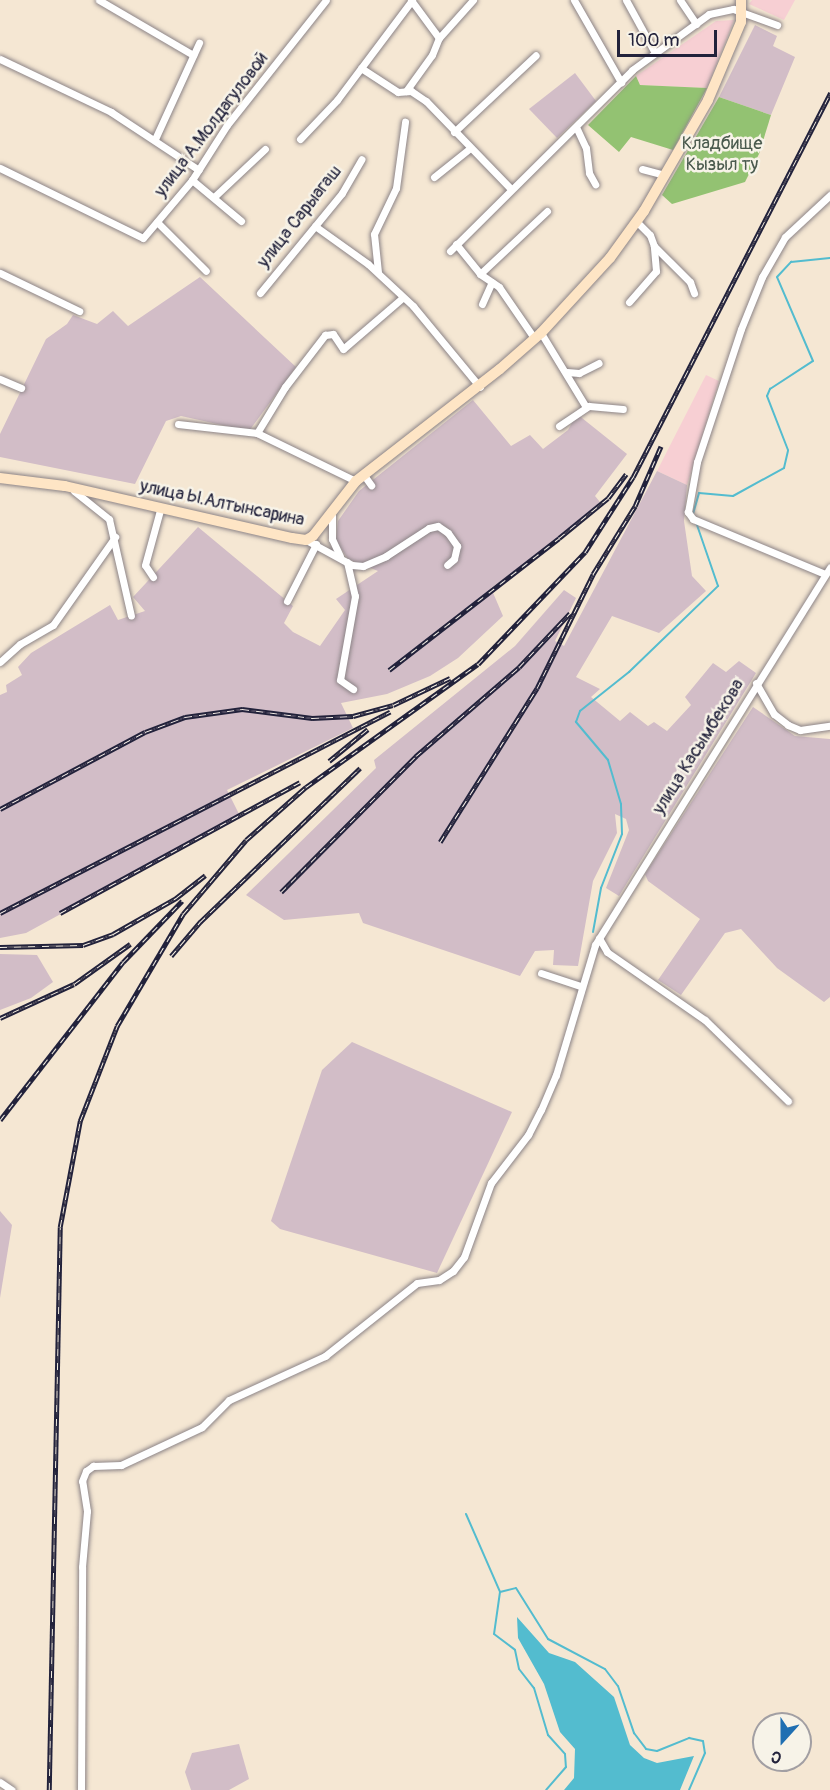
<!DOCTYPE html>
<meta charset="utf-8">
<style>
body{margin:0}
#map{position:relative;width:830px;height:1790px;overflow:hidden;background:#f5e7d3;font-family:Pangolin,sans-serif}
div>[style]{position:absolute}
.built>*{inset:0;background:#f7cfd3}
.industrial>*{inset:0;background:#d2bdc7}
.green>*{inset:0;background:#93c272}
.water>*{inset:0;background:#53bccf}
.stream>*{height:2px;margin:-1px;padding:0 1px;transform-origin:1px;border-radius:1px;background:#53bccf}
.roads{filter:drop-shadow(0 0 2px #8c8487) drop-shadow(0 0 2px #8c8487)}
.street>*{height:7px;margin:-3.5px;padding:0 3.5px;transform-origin:3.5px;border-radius:3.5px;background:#fff}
.secondary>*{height:10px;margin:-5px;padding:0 5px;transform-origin:5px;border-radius:5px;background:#fee5c5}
.rail>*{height:4.5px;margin-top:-2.25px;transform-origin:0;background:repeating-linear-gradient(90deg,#f7f3e8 0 7px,#22223b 0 14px);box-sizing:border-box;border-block:2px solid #22223b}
span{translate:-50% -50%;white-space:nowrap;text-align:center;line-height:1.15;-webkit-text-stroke:5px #f7f3e8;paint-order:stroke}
.street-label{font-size:18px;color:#22223b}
.park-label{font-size:18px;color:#4a5a4e}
.north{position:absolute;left:752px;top:1712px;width:60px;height:60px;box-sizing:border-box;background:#f7f3e8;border:2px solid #a29fa3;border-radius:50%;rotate:201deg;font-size:16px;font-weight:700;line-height:24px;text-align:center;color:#22223b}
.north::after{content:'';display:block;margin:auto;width:21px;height:27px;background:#1f6fb2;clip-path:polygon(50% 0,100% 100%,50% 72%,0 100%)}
.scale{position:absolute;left:617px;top:30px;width:100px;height:27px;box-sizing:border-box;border:3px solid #22223b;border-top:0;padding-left:8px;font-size:18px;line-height:21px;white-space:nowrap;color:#22223b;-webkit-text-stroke:4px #f7f3e8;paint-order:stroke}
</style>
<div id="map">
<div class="built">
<div style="clip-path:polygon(752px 0,795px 0,784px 20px,749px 4px)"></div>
<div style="clip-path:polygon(734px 20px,707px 88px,640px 85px,636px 76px,716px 21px)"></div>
<div style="clip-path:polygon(706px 375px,719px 381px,687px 485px,657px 471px)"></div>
</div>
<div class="industrial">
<div style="clip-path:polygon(755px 25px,777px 36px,773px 46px,795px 57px,771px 115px,719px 97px)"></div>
<div style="clip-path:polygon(575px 73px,596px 101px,557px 138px,529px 109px)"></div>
<div style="clip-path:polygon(200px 277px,296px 367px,249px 431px,181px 416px,166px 421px,135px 484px,0 457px,0 434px,46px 339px,67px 324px,73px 315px,97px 324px,113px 311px,128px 326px)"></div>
<div style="clip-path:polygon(473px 400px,511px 446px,530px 435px,543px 449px,568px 430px,577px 414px,627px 454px,595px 496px,600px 502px,575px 526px,491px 588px,503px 616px,458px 658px,430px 676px,387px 694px,341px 703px,353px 728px,227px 790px,240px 816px,26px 933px,0 938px,0 695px,7px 692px,6px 685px,22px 675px,18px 667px,31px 653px,110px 605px,118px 620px,145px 611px,133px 597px,198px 527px,293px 606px,284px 623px,293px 632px,320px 646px,345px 610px,336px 599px,378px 571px,348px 559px,336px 541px,338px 521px,359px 491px)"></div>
<div style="clip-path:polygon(657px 471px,687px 485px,684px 521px,692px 576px,706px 591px,659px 633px,612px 616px,576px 677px,600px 689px,591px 697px,620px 721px,630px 712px,648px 726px,654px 722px,667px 731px,691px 705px,685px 697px,713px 663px,726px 672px,739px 661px,756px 673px,619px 896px,606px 888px,629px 830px,626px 819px,615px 814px,617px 833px,593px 881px,578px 966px,553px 965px,554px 950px,535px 951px,520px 976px,363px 923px,359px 913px,284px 920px,246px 895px,376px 768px,374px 760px,515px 646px,564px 590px,576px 598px,555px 641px,564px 646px)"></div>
<div style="clip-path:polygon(753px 707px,795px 736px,830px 739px,830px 997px,824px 1002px,777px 968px,741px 929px,725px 933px,681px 995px,658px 980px,700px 919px,648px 881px,645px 874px)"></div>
<div style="clip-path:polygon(0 954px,37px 955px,53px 982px,31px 998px,0 1010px)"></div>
<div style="clip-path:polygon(352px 1042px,512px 1112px,437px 1273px,280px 1229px,271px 1221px,322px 1070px)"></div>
<div style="clip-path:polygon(0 1211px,12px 1225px,0 1298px)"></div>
<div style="clip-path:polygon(239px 1744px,249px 1779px,229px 1790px,191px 1790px,185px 1772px,192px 1753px)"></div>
</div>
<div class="green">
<div style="clip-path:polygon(636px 76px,640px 85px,707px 88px,673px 150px,631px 137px,619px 152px,588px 125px)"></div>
<div style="clip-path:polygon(719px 97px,771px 115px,759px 154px,745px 182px,672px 204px,662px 195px)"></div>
</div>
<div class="water">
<div style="clip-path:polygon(517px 1617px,549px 1653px,575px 1662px,614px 1697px,630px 1745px,644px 1758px,657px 1763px,694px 1756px,680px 1790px,564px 1790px,574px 1778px,575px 1749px,560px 1732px,544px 1684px,518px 1638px)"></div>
</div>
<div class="stream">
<div style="left:693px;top:514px;width:22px;rotate:-74deg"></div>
<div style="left:699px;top:493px;width:34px;rotate:5deg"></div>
<div style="left:733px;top:496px;width:58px;rotate:-28.8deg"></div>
<div style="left:784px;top:468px;width:18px;rotate:-77deg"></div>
<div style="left:788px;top:450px;width:58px;rotate:-111.3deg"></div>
<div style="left:767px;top:396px;width:8px;rotate:-67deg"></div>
<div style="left:770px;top:389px;width:51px;rotate:-33.1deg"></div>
<div style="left:813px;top:361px;width:91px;rotate:-113.2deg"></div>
<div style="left:777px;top:277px;width:21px;rotate:-47deg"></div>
<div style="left:791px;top:262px;width:39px;rotate:-6deg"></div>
<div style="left:593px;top:932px;width:45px;rotate:-79.7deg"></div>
<div style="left:601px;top:888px;width:58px;rotate:-68.7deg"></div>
<div style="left:622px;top:834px;width:30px;rotate:-92deg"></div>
<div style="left:621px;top:804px;width:46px;rotate:-106.5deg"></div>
<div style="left:608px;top:760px;width:50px;rotate:-130.1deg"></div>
<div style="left:576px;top:722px;width:12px;rotate:-70deg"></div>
<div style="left:580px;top:711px;width:63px;rotate:-38.5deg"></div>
<div style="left:629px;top:672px;width:124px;rotate:-44deg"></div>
<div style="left:718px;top:586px;width:68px;rotate:-109deg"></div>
<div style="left:466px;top:1514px;width:85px;rotate:66.4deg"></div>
<div style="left:500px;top:1592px;width:42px;rotate:98.1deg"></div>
<div style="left:494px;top:1634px;width:26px;rotate:37deg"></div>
<div style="left:515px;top:1650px;width:19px;rotate:78deg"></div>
<div style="left:519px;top:1669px;width:24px;rotate:52deg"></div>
<div style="left:534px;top:1688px;width:49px;rotate:73.4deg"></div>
<div style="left:548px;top:1735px;width:25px;rotate:48deg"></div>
<div style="left:565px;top:1754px;width:13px;rotate:86deg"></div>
<div style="left:566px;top:1767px;width:30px;rotate:131deg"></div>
<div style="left:500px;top:1592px;width:16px;rotate:-14deg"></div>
<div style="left:516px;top:1588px;width:60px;rotate:57.9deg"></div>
<div style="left:548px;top:1639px;width:64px;rotate:27.8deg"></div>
<div style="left:605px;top:1669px;width:21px;rotate:53deg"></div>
<div style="left:618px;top:1686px;width:50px;rotate:71.2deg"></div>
<div style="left:634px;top:1733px;width:20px;rotate:53deg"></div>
<div style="left:646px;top:1749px;width:11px;rotate:10deg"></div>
<div style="left:657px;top:1751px;width:35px;rotate:-22deg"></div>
<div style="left:689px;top:1738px;width:14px;rotate:12deg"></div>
<div style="left:703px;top:1741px;width:12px;rotate:81deg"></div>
<div style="left:705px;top:1753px;width:40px;rotate:113.4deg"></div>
</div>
<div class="roads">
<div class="street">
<div style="left:99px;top:0;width:109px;rotate:30.3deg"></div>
<div style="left:411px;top:0;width:47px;rotate:53.6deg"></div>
<div style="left:574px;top:0;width:95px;rotate:60.2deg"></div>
<div style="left:626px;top:0;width:60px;rotate:61.3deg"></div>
<div style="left:680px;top:0;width:29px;rotate:56deg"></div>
<div style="left:0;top:59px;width:123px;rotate:25.5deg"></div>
<div style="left:111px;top:112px;width:105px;rotate:33.4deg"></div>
<div style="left:361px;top:68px;width:44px;rotate:33deg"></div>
<div style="left:398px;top:92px;width:13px;rotate:-4deg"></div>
<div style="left:411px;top:91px;width:18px;rotate:34deg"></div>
<div style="left:426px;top:101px;width:122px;rotate:46deg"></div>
<div style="left:406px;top:91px;width:44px;rotate:-54.2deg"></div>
<div style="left:432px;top:55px;width:18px;rotate:-68deg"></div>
<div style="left:439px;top:38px;width:51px;rotate:-48.2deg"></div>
<div style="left:577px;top:129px;width:21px;rotate:65deg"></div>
<div style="left:586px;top:148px;width:25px;rotate:83deg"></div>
<div style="left:589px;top:173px;width:13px;rotate:61deg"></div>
<div style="left:454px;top:132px;width:112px;rotate:-43.2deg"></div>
<div style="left:155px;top:139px;width:106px;rotate:-65.4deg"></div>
<div style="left:300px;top:139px;width:54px;rotate:-46.5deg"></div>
<div style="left:337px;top:100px;width:125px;rotate:-53.1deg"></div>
<div style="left:0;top:168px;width:159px;rotate:26.1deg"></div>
<div style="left:143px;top:238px;width:76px;rotate:-49.8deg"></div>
<div style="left:192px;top:180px;width:65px;rotate:-57.5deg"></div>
<div style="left:227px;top:125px;width:159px;rotate:-51.6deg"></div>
<div style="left:642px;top:169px;width:24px;rotate:15deg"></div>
<div style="left:434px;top:177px;width:45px;rotate:-38.7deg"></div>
<div style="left:192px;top:180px;width:64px;rotate:39.9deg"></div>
<div style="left:214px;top:197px;width:70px;rotate:-43.3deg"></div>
<div style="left:157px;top:222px;width:69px;rotate:45deg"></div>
<div style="left:637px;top:222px;width:18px;rotate:45deg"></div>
<div style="left:650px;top:235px;width:12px;rotate:70deg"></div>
<div style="left:654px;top:246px;width:51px;rotate:45deg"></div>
<div style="left:690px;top:282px;width:12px;rotate:70deg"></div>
<div style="left:315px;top:226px;width:65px;rotate:35.6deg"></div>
<div style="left:368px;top:264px;width:62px;rotate:43deg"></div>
<div style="left:413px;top:306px;width:105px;rotate:50.4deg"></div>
<div style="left:456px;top:244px;width:38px;rotate:51deg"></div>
<div style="left:480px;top:274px;width:23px;rotate:34deg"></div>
<div style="left:499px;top:287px;width:62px;rotate:55.5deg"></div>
<div style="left:450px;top:251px;width:257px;rotate:-44.8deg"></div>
<div style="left:632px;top:70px;width:95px;rotate:-36deg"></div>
<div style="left:709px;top:14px;width:25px;rotate:-12deg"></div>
<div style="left:733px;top:9px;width:47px;rotate:20deg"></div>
<div style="left:378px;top:272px;width:38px;rotate:-96deg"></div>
<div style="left:374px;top:234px;width:51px;rotate:-64.4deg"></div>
<div style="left:396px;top:188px;width:67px;rotate:-82.2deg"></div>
<div style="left:0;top:273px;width:88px;rotate:25.7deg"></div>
<div style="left:480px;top:274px;width:92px;rotate:-43.2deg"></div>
<div style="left:260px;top:293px;width:129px;rotate:-50.6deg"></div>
<div style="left:342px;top:193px;width:39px;rotate:-60deg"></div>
<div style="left:629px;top:302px;width:41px;rotate:-48.9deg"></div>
<div style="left:656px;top:271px;width:25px;rotate:-95deg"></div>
<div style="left:482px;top:304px;width:24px;rotate:-66deg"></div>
<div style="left:541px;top:333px;width:87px;rotate:58.7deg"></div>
<div style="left:567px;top:372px;width:12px;rotate:5deg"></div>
<div style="left:579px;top:373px;width:22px;rotate:-27deg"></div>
<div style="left:0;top:379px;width:23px;rotate:23deg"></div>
<div style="left:178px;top:424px;width:80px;rotate:6.5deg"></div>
<div style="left:257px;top:433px;width:110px;rotate:25.9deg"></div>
<div style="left:559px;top:426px;width:36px;rotate:-34deg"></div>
<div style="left:589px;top:406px;width:34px;rotate:5deg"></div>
<div style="left:257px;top:433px;width:54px;rotate:-58.7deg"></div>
<div style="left:285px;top:387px;width:66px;rotate:-52.4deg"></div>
<div style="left:325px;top:335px;width:8px;rotate:-7deg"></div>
<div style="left:333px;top:334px;width:18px;rotate:56deg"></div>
<div style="left:343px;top:349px;width:78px;rotate:-40.8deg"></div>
<div style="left:363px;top:474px;width:14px;rotate:54deg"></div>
<div style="left:74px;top:491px;width:45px;rotate:38.7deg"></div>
<div style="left:109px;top:519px;width:99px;rotate:77.2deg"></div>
<div style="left:332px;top:516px;width:23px;rotate:90deg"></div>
<div style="left:332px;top:539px;width:19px;rotate:65deg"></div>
<div style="left:306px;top:540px;width:52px;rotate:28.5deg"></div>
<div style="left:352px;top:565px;width:11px;rotate:5deg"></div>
<div style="left:363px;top:566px;width:25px;rotate:-23deg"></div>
<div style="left:386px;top:556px;width:51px;rotate:-33.1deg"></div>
<div style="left:429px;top:528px;width:9px;rotate:-13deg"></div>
<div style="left:438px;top:526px;width:12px;rotate:35deg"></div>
<div style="left:448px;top:533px;width:16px;rotate:55deg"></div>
<div style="left:457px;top:546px;width:13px;rotate:103deg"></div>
<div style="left:454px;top:559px;width:9px;rotate:139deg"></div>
<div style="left:347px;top:562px;width:35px;rotate:77deg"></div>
<div style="left:355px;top:596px;width:85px;rotate:100.1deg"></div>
<div style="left:340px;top:680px;width:16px;rotate:35deg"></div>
<div style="left:825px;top:574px;width:143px;rotate:-157.4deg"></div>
<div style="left:693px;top:519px;width:9px;rotate:-126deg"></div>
<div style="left:688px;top:512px;width:51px;rotate:-79.8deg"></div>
<div style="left:697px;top:462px;width:140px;rotate:-71.7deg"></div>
<div style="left:741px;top:329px;width:56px;rotate:-68deg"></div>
<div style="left:762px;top:277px;width:46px;rotate:-60.1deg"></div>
<div style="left:785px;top:237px;width:62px;rotate:-43deg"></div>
<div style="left:153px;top:577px;width:14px;rotate:-124deg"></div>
<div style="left:145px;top:565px;width:57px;rotate:-74.7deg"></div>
<div style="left:287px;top:601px;width:64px;rotate:-63deg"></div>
<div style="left:0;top:662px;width:27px;rotate:-42deg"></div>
<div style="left:20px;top:644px;width:38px;rotate:-30deg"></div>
<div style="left:53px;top:625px;width:108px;rotate:-54.8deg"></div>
<div style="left:756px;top:683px;width:36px;rotate:60deg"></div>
<div style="left:774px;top:714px;width:18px;rotate:38deg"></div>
<div style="left:788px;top:725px;width:13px;rotate:23deg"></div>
<div style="left:800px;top:730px;width:30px;rotate:-8deg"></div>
<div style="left:599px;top:938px;width:16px;rotate:60deg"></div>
<div style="left:607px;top:952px;width:119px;rotate:34.8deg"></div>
<div style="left:705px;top:1020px;width:116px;rotate:44.3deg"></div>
<div style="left:541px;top:973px;width:41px;rotate:18.4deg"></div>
<div style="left:0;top:1782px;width:14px;rotate:34deg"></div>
<div style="left:81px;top:1790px;width:223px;rotate:-89.7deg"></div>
<div style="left:82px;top:1567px;width:56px;rotate:-84.9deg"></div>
<div style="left:87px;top:1511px;width:30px;rotate:-99deg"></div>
<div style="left:82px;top:1481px;width:11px;rotate:-68deg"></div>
<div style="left:86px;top:1471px;width:9px;rotate:-36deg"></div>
<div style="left:93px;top:1466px;width:28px;rotate:-2deg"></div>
<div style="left:121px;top:1465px;width:89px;rotate:-25.1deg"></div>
<div style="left:202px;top:1427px;width:38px;rotate:-45deg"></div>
<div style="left:229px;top:1400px;width:106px;rotate:-24.6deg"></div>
<div style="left:325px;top:1356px;width:117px;rotate:-38.4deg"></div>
<div style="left:417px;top:1283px;width:22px;rotate:-8deg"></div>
<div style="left:439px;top:1280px;width:17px;rotate:-33deg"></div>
<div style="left:453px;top:1271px;width:18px;rotate:-52deg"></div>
<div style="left:464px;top:1257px;width:79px;rotate:-70deg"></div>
<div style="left:491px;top:1183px;width:61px;rotate:-52.4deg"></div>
<div style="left:528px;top:1135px;width:28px;rotate:-63deg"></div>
<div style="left:541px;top:1110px;width:38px;rotate:-67deg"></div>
<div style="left:556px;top:1075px;width:136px;rotate:-73.3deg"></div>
<div style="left:595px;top:945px;width:445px;rotate:-58.1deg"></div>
</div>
<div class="secondary">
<div style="left:0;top:478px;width:65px;rotate:7deg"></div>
<div style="left:65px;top:486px;width:233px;rotate:12.9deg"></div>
<div style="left:292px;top:538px;width:14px;rotate:8deg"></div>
<div style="left:306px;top:540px;width:8px;rotate:-30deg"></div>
<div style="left:313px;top:536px;width:70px;rotate:-52deg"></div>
<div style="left:356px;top:481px;width:182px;rotate:-37.9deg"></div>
<div style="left:500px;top:369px;width:55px;rotate:-41.3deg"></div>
<div style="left:541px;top:333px;width:102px;rotate:-47.4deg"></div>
<div style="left:610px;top:258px;width:58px;rotate:-54.1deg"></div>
<div style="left:644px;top:211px;width:128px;rotate:-60deg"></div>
<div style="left:708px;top:100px;width:85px;rotate:-67.1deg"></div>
<div style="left:741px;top:22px;width:22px;rotate:-90deg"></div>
</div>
</div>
<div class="rail">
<div style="left:389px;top:670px;width:215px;rotate:-37.8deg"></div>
<div style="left:559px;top:538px;width:63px;rotate:-39.2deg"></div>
<div style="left:608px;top:498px;width:30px;rotate:-53deg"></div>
<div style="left:329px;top:761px;width:50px;rotate:-39.4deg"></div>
<div style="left:0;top:809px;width:164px;rotate:-28deg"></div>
<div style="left:145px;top:732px;width:43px;rotate:-20.6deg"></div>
<div style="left:185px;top:717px;width:58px;rotate:-8deg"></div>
<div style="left:242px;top:709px;width:71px;rotate:7.3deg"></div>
<div style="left:312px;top:718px;width:41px;rotate:-2.8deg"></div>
<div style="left:353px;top:716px;width:41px;rotate:-15.4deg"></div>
<div style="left:393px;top:705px;width:63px;rotate:-25.3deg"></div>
<div style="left:440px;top:842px;width:182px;rotate:-57.8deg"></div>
<div style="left:537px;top:688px;width:127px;rotate:-63.8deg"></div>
<div style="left:593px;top:574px;width:80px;rotate:-58.3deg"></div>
<div style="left:635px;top:506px;width:65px;rotate:-66.6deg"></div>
<div style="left:281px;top:892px;width:192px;rotate:-45.2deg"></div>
<div style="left:416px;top:756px;width:136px;rotate:-40.8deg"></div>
<div style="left:519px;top:667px;width:74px;rotate:-46.6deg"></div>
<div style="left:0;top:913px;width:439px;rotate:-27.3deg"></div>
<div style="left:60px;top:913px;width:273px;rotate:-28.6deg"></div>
<div style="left:0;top:947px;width:83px;rotate:-1.4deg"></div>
<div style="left:83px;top:945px;width:32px;rotate:-20deg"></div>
<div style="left:113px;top:934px;width:73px;rotate:-29.7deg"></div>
<div style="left:176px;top:898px;width:37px;rotate:-38deg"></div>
<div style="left:171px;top:956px;width:45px;rotate:-49.5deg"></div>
<div style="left:200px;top:922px;width:222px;rotate:-43.9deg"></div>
<div style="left:0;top:1018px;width:81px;rotate:-24.7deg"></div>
<div style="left:74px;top:984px;width:69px;rotate:-35.5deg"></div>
<div style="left:0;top:1120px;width:200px;rotate:-52.1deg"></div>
<div style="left:123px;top:962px;width:85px;rotate:-46deg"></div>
<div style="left:49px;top:1790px;width:563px;rotate:-88.88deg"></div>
<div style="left:60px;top:1227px;width:108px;rotate:-79.3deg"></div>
<div style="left:80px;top:1121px;width:102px;rotate:-68.7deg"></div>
<div style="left:117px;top:1026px;width:130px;rotate:-59.5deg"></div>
<div style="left:183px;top:914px;width:97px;rotate:-49.6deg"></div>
<div style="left:246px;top:840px;width:80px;rotate:-41.5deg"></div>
<div style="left:306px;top:787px;width:211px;rotate:-35.6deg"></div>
<div style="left:478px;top:664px;width:155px;rotate:-46.3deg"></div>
<div style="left:585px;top:552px;width:89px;rotate:-57.4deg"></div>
<div style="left:633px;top:477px;width:432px;rotate:-62.8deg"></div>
</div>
<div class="street-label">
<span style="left:212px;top:125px;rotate:-53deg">улица А.Молдагуловой</span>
<span style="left:300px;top:217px;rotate:-52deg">улица Сарыагаш</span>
<span style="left:222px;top:504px;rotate:12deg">улица Ы.Алтынсарина</span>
<span style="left:699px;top:747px;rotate:-58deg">улица Касымбекова</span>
</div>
<div class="park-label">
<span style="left:722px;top:155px">Кладбище<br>Кызыл ту</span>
</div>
<div class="north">С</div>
<div class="scale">100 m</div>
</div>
